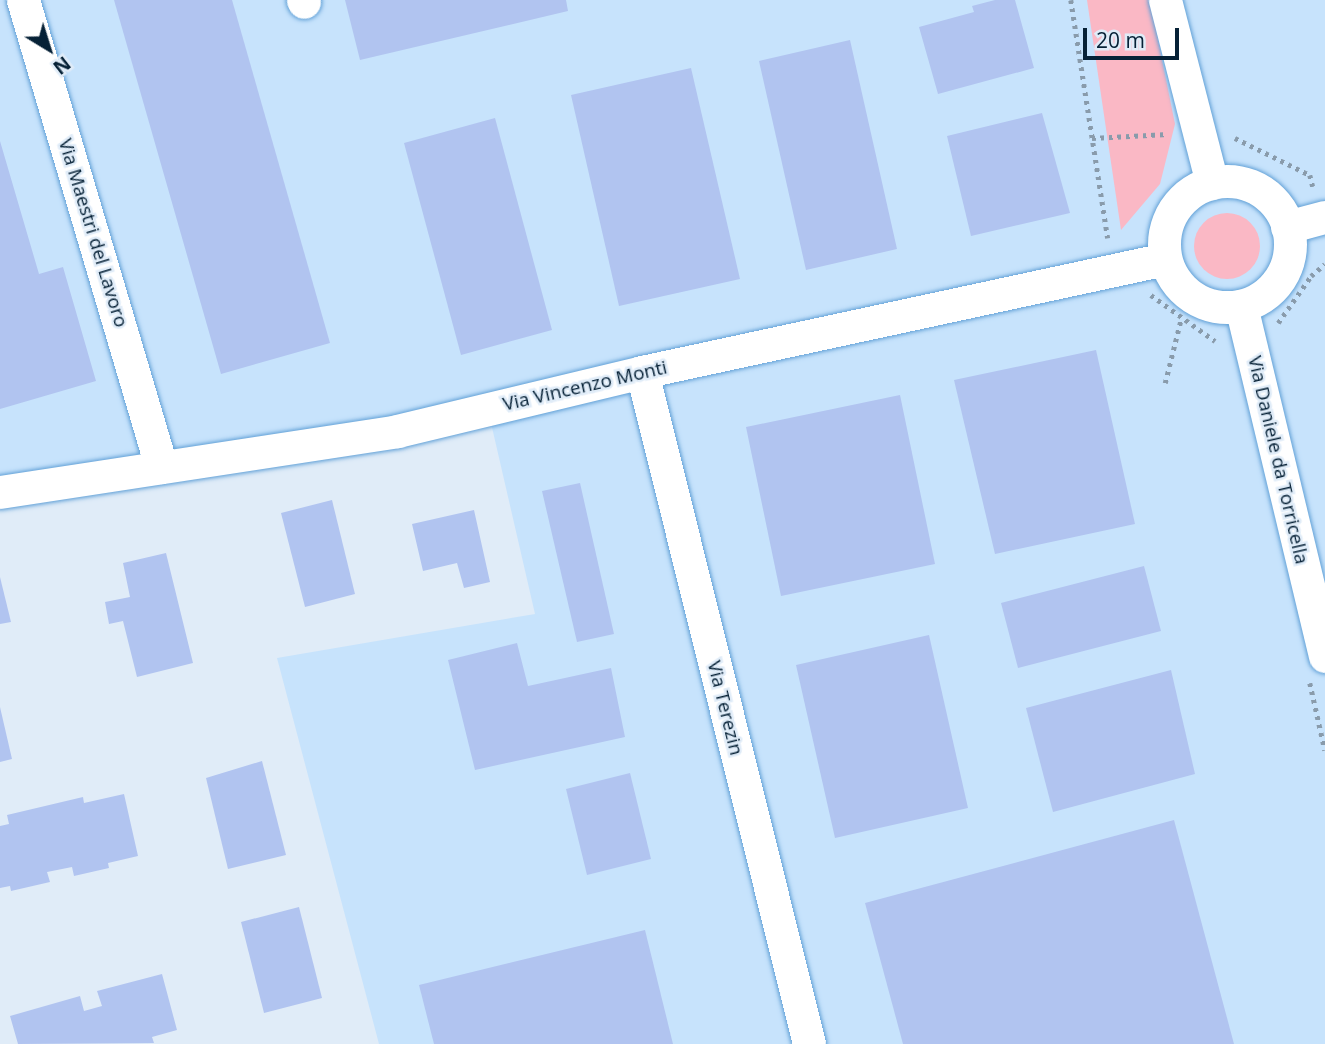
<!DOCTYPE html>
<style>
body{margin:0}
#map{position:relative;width:1325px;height:1044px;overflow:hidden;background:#e0ecf8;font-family:"Open Sans",sans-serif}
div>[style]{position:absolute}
.built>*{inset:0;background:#c7e3fc}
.green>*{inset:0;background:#fab8c5}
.round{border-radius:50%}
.building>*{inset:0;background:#b1c4f0}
.path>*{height:4.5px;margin-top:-2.25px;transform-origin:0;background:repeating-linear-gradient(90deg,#899bab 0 3.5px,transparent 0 8.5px)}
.roads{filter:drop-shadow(0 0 2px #62a1d7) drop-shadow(0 0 2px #62a1d7)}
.minor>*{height:33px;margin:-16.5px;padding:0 16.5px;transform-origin:16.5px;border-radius:16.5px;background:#fff}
.minor>.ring{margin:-16.5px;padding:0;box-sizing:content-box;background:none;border:33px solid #fff;border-radius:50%}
span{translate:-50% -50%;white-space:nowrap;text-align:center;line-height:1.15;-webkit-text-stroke:5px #e0ecf8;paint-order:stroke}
.street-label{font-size:19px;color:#062136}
.north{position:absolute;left:14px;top:14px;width:70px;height:70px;-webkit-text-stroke:5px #e0ecf8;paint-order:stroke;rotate:142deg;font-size:19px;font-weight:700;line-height:28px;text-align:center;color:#062136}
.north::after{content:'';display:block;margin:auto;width:24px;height:32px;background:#062136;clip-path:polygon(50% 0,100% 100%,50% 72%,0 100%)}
.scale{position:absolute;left:1083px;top:28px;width:96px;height:32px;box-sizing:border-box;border:4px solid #062136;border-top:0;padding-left:9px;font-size:21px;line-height:24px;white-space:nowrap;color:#062136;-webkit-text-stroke:5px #e0ecf8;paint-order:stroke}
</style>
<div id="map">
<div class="built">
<div style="clip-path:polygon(0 0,1325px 0,1325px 1044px,379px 1044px,277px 658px,535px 614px,488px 410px,0 492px)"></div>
</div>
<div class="green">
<div style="clip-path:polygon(1087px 0,1150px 0,1175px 124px,1160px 184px,1121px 230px)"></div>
<div class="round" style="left:1194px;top:213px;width:66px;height:66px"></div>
</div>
<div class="building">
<div style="clip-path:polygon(114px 0,232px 0,330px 343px,221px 374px)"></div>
<div style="clip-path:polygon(345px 0,566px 0,568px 11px,360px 60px)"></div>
<div style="clip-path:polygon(995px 0,1015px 0,1034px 68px,938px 94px,919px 27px,974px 12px,972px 6px)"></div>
<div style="clip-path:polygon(850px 40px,897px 249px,806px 270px,759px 61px)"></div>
<div style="clip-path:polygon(691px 68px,740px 279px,619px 306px,571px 95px)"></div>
<div style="clip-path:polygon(1042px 113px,1070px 213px,971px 236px,947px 136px)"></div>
<div style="clip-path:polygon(495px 118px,552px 330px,461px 355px,404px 143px)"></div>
<div style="clip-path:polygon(0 141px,39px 274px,63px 267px,96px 381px,0 409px)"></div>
<div style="clip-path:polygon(1096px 350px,1135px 524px,995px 554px,954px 380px)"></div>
<div style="clip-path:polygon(900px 395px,935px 564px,781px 596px,746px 427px)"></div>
<div style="clip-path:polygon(580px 483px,614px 634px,577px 642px,542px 491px)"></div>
<div style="clip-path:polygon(332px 500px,355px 594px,305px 607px,281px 513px)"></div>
<div style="clip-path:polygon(474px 510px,490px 582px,464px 588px,457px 563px,423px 571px,412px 524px)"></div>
<div style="clip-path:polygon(166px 553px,193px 663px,137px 677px,123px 621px,109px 624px,105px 602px,130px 597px,123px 563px)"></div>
<div style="clip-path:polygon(1144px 566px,1161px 631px,1018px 668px,1001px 603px)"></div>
<div style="clip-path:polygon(0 577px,11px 622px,0 624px)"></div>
<div style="clip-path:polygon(929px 635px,968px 808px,835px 838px,796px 665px)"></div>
<div style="clip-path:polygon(517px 643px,528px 686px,611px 668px,625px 737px,475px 770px,448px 660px)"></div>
<div style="clip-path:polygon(1171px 670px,1195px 774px,1053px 812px,1026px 708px)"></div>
<div style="clip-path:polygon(0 707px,12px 759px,0 762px)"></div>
<div style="clip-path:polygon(262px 761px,286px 855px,228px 869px,206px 778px)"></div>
<div style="clip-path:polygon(630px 773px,651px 859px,587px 875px,566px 789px)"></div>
<div style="clip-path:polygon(124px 794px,138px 856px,108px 863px,109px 868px,74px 876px,72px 867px,47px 872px,50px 882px,11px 891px,10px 886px,0 888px,0 826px,9px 824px,7px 815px,83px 797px,84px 803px)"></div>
<div style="clip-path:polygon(1174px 820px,1234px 1044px,903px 1044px,865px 903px)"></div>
<div style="clip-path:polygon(299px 907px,322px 998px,264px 1013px,241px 922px)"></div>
<div style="clip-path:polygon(645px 930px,673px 1044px,434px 1044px,419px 985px)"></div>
<div style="clip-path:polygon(162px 974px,177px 1030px,152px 1037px,154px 1043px,18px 1044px,10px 1016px,80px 996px,84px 1011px,102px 1006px,97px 991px)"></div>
</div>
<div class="path">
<div style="left:1071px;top:0;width:241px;rotate:81.2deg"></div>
<div style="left:1092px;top:138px;width:76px;rotate:-3deg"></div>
<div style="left:1235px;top:138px;width:84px;rotate:26.3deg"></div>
<div style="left:1310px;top:175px;width:12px;rotate:76deg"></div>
<div style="left:1151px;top:295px;width:79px;rotate:35.7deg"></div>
<div style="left:1278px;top:323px;width:57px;rotate:-54.9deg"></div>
<div style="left:1311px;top:276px;width:18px;rotate:-41deg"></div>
<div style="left:1165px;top:383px;width:66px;rotate:-76deg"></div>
<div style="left:1310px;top:683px;width:69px;rotate:77.4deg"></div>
</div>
<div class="roads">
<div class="minor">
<div style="left:23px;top:0;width:487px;rotate:73.5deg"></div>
<div style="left:303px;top:0;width:2px;rotate:63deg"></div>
<div style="left:1165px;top:0;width:189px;rotate:75.6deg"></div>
<div class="ring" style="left:1164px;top:181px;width:93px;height:93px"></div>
<div style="left:1287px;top:227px;width:39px;rotate:-15deg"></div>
<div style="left:1241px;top:306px;width:360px;rotate:76.5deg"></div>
<div style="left:642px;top:372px;width:692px;rotate:76.04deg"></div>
<div style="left:0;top:492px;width:402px;rotate:-8.7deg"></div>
<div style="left:397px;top:431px;width:252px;rotate:-13.5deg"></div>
<div style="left:642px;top:372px;width:535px;rotate:-12.19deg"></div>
</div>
</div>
<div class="street-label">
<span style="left:93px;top:233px;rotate:73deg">Via Maestri del Lavoro</span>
<span style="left:585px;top:386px;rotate:-13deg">Via Vincenzo Monti</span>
<span style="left:1278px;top:460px;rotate:77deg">Via Daniele da Torricella</span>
<span style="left:725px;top:708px;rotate:76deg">Via Terezin</span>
</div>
<div class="north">N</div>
<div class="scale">20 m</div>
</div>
